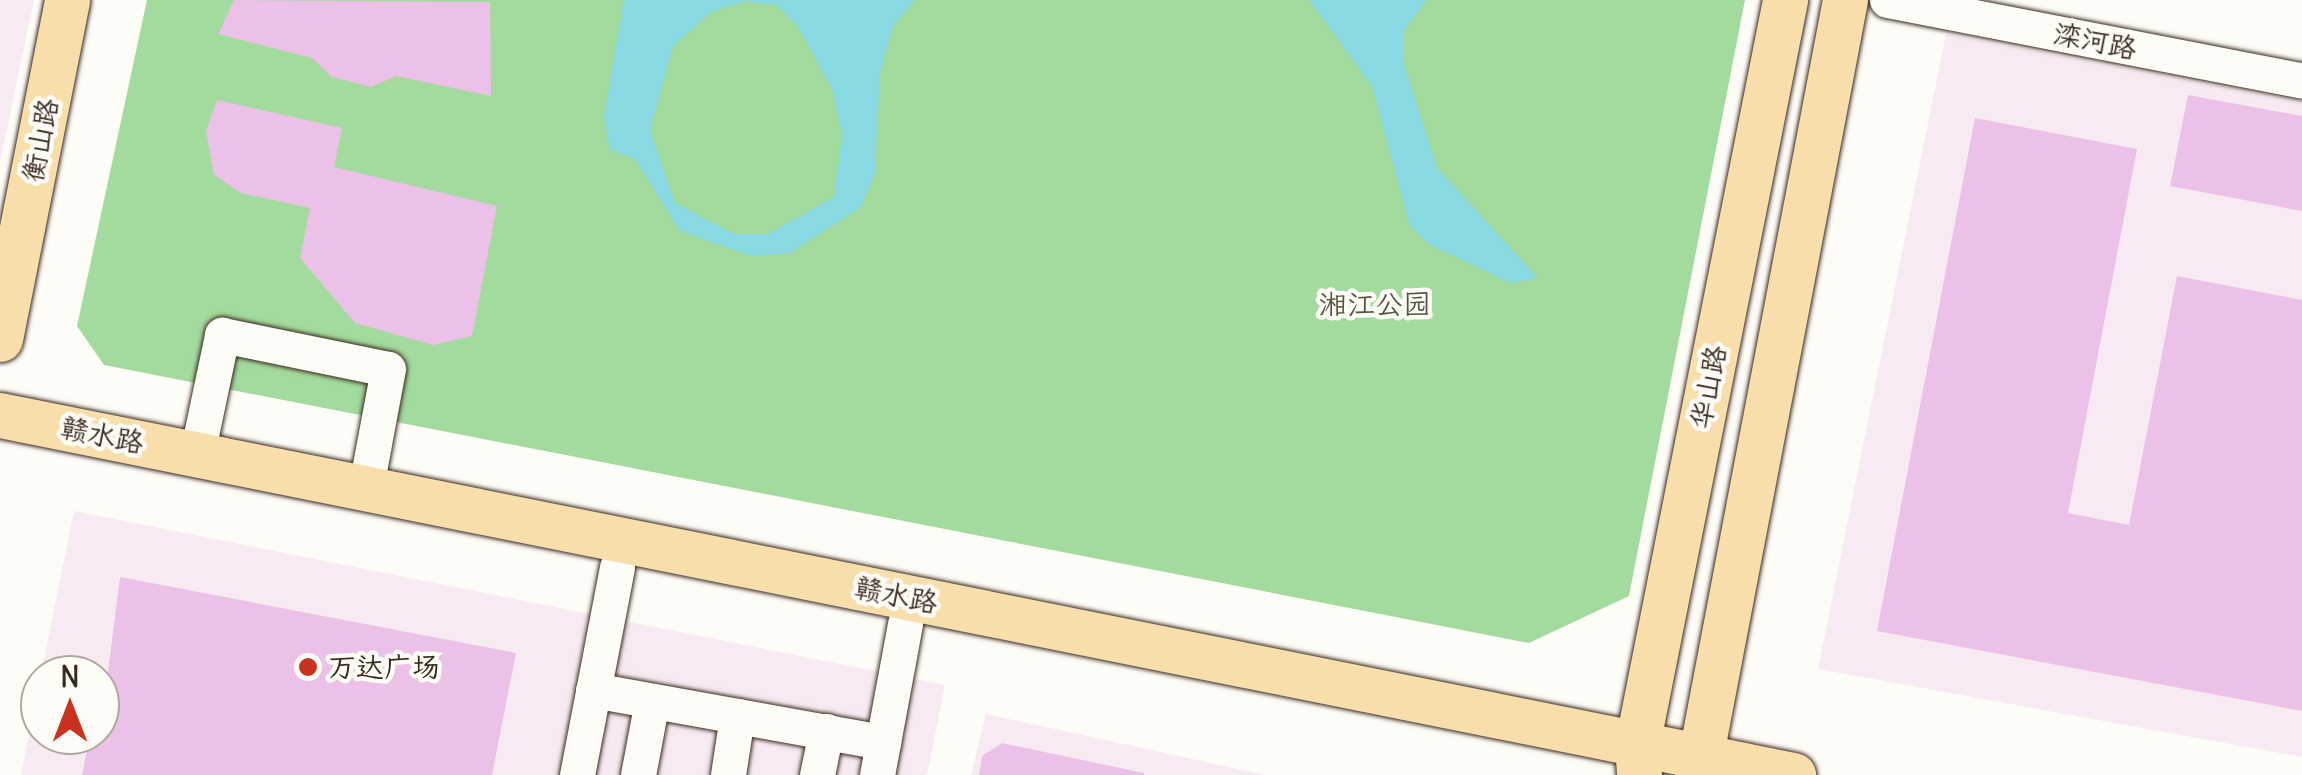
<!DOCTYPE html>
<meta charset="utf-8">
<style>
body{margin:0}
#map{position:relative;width:2302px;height:775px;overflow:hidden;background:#fdfcf7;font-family:Delius,"LXGW WenKai TC",sans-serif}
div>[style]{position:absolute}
.built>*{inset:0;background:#f8eaf2}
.green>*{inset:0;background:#a3da9e}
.water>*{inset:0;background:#89dae2}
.building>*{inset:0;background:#ecc1e7}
.roads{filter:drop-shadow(0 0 2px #3b2a1e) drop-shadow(0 0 2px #3b2a1e)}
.minor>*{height:35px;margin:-17.5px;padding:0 17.5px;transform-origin:17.5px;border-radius:17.5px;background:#fdfcf7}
.major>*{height:45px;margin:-22.5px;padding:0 22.5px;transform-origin:22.5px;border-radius:22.5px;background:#f8deab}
.dots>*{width:28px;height:28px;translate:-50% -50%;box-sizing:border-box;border:5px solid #fdfcf7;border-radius:50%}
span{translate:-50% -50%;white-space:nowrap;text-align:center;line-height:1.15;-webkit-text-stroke:9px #fdfcf7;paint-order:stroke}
.street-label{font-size:28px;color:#3b2a1e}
.park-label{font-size:28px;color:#55563e}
.poi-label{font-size:28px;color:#3b2a1e}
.left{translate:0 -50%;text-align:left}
.north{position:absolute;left:20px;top:655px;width:100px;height:100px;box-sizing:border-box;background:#fdfcf7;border:2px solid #afa8a0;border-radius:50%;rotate:0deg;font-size:28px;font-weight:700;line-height:40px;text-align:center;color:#3b2a1e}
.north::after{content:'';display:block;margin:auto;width:35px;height:45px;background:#c8321e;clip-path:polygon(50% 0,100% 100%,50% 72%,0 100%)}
</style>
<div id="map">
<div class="built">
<div style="clip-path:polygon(0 0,34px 0,0 162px)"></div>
<div style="clip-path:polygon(1946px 34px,2302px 102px,2302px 757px,1818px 669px)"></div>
<div style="clip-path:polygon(74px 511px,945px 685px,927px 775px,21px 775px,40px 681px,40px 735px,100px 735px,100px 675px,41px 675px)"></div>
<div style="clip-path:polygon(986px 714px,1266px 775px,971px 775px)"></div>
</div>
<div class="green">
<div style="clip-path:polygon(147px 0,1745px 0,1629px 596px,1529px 643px,104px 365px,77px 326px)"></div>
</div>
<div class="water">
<div style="clip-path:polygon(evenodd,624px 0,915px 0,893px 26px,880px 73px,875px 173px,861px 207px,790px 253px,751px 256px,680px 231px,635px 159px,610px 150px,604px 116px,624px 0,745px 1px,776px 5px,797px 25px,832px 89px,842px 136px,834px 197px,768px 234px,734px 234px,675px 203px,650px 130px,673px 46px,711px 12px,745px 1px)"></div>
<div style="clip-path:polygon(1309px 0,1427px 0,1403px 32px,1403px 60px,1437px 168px,1538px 278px,1511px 283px,1430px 245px,1410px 226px,1372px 86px)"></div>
</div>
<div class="building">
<div style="clip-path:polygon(234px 0,490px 2px,491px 96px,396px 76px,371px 87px,332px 77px,312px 58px,218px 34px)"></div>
<div style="clip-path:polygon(2188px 95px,2302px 116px,2302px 211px,2170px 186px)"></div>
<div style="clip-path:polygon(217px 100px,342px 128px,334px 167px,497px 206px,472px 336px,433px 345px,355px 323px,300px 258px,310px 208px,241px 193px,214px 175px,206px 131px)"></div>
<div style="clip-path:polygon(1975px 118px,2137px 149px,2068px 513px,2129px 525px,2177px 276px,2302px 300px,2302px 711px,1877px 631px)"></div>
<div style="clip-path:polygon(120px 577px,516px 653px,492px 775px,82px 775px,90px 735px,100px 735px)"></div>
<div style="clip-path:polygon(1002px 743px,1144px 773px,1144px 775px,979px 775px,982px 756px)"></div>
</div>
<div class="roads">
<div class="minor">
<div style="left:1887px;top:0;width:423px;rotate:11deg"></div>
<div style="left:197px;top:454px;width:122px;rotate:-78.1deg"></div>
<div style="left:222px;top:335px;width:169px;rotate:11.6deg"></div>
<div style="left:388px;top:369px;width:120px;rotate:100.6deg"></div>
<div style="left:593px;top:690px;width:295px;rotate:10.2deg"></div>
<div style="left:577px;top:775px;width:212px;rotate:-79.1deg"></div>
<div style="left:638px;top:775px;width:75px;rotate:-79.3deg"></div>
<div style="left:728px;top:775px;width:60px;rotate:-81.3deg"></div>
<div style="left:817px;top:775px;width:45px;rotate:-78.4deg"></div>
<div style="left:877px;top:775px;width:154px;rotate:-79.5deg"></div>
</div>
<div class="major">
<div style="left:0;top:339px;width:346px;rotate:-78.8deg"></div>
<div style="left:0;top:415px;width:1829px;rotate:11.35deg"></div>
<div style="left:1639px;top:773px;width:28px;rotate:-94deg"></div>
<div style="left:1637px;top:745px;width:760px;rotate:-78.76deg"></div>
<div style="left:1697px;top:775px;width:789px;rotate:-79.19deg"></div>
</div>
</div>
<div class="dots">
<div style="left:308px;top:667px;background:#c8321e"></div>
</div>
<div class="street-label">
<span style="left:2095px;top:41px;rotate:11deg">滦河路</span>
<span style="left:40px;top:140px;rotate:-79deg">衡山路</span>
<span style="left:1708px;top:387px;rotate:-79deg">华山路</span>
<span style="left:102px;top:435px;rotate:11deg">赣水路</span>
<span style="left:896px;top:595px;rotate:11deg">赣水路</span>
</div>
<div class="park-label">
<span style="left:1375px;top:304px">湘江公园</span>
</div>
<div class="poi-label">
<span class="left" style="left:328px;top:667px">万达广场</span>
</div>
<div class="north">N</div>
</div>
